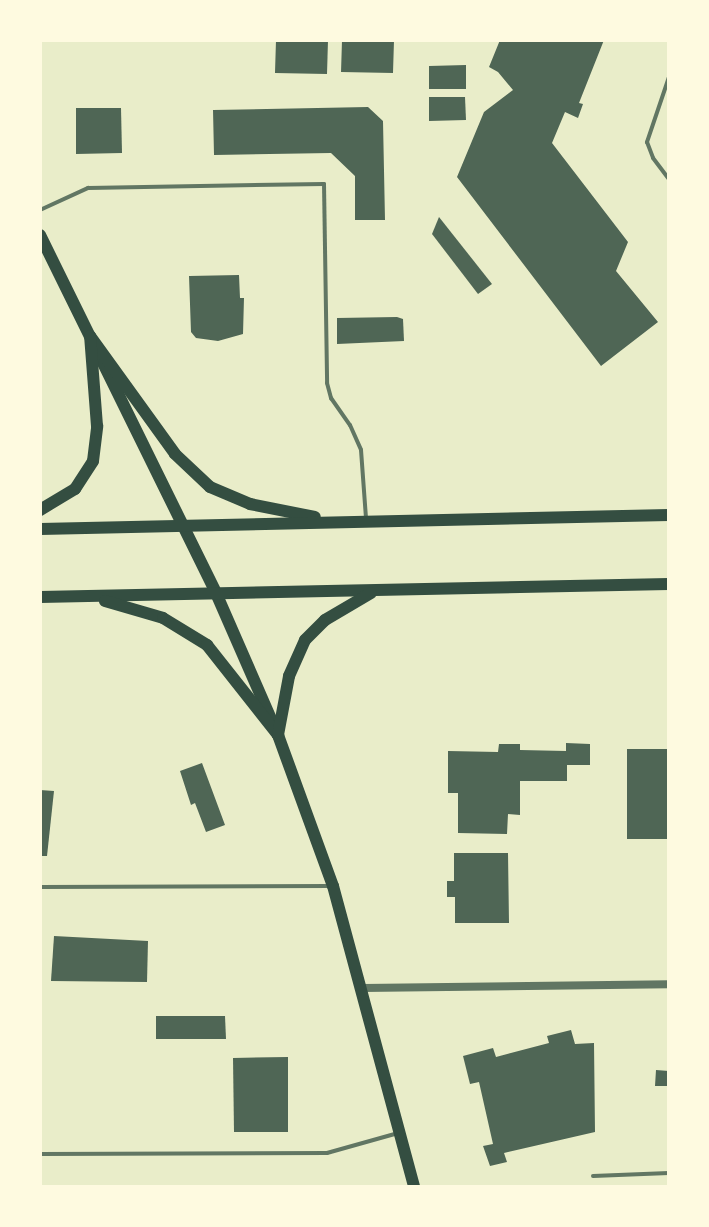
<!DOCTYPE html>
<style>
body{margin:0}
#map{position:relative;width:709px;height:1227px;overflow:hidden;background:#e9edc9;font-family:"PT Sans Narrow",sans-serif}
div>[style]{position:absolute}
.building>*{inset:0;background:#4f6655}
.service>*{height:4px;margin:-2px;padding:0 2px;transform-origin:2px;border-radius:2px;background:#617663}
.minor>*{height:8px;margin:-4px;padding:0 4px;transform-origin:4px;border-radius:4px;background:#617663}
.primary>*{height:12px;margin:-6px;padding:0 6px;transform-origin:6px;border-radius:6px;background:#344e41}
.trunk>*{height:12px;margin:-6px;padding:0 6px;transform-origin:6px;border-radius:6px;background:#344e41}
span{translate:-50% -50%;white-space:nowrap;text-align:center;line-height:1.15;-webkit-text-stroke:6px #fefae0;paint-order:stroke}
.frame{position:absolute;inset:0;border:42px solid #fefae0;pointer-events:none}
</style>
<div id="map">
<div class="building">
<div style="clip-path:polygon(276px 40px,328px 40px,327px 74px,275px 73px)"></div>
<div style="clip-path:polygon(342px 40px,394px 40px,393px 73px,341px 72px)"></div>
<div style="clip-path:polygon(500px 40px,604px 40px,579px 103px,583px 104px,578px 118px,565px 112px,552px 143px,628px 242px,616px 271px,658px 322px,601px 366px,457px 177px,484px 112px,513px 90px,498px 72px,489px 67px)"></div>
<div style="clip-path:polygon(466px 65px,466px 89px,429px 89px,429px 66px)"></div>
<div style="clip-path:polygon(429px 97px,465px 97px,466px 120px,429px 121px)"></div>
<div style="clip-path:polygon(368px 107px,383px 121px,385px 220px,355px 220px,355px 176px,331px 153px,214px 155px,213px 110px)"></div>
<div style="clip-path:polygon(76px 108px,121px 108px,122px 153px,76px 154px)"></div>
<div style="clip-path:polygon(439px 217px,492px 284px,478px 294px,432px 234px)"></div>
<div style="clip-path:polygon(239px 275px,240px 298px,244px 298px,243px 334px,218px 341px,196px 338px,191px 332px,189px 276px)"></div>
<div style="clip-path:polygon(397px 317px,403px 319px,404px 341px,337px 344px,337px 318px)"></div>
<div style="clip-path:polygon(566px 743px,590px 744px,590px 765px,567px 765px,567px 781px,520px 781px,520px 815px,508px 814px,507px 834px,458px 833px,458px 793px,448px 793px,448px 751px,498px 752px,499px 744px,520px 744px,520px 750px,566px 751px)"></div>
<div style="clip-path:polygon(627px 749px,669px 749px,669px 839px,627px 839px)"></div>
<div style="clip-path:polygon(202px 763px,225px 825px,206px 832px,195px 803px,191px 805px,180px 771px)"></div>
<div style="clip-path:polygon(40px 790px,54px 791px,47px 856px,40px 856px)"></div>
<div style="clip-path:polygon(454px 853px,508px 853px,509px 923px,455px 923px,455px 897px,447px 897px,447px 881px,454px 881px)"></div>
<div style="clip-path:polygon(54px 936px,148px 941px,147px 982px,51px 981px)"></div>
<div style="clip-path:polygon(156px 1016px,225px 1016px,226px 1039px,156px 1039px)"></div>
<div style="clip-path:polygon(571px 1030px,575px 1044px,594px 1043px,595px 1132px,504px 1153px,507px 1162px,490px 1166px,483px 1146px,493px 1144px,479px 1082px,470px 1084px,463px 1056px,493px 1048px,496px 1057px,549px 1043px,547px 1036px)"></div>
<div style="clip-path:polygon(288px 1057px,288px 1132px,234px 1132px,233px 1058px)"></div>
<div style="clip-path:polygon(656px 1070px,669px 1071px,669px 1086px,655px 1086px)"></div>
</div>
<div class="service">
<div style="left:669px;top:77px;width:69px;rotate:108.7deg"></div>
<div style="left:647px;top:142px;width:17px;rotate:69deg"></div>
<div style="left:653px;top:158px;width:26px;rotate:53deg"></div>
<div style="left:40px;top:210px;width:53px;rotate:-24.6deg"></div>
<div style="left:88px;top:188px;width:236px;rotate:-1deg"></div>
<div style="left:324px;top:184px;width:199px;rotate:89.1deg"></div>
<div style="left:327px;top:383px;width:16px;rotate:75deg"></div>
<div style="left:331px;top:398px;width:33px;rotate:55deg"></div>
<div style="left:350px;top:425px;width:27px;rotate:66deg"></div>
<div style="left:361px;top:450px;width:68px;rotate:85.8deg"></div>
<div style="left:40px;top:887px;width:290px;rotate:-0.2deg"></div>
<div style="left:40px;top:1154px;width:287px;rotate:-0.2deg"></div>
<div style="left:327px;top:1153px;width:74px;rotate:-15.7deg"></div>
<div style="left:593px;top:1176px;width:76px;rotate:-2.3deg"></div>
</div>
<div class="minor">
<div style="left:363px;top:988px;width:306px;rotate:-0.7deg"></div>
</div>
<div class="primary">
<div style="left:40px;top:235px;width:399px;rotate:63.8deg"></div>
<div style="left:216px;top:593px;width:155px;rotate:66.4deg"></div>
<div style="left:278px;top:735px;width:161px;rotate:70deg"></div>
<div style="left:333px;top:886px;width:312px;rotate:74.9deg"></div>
</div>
<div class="trunk">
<div style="left:90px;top:336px;width:145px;rotate:54.2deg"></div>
<div style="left:175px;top:454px;width:48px;rotate:43.3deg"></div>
<div style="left:210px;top:487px;width:43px;rotate:23deg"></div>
<div style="left:250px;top:504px;width:66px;rotate:11.3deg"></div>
<div style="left:40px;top:510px;width:41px;rotate:-31deg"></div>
<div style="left:75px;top:489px;width:33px;rotate:-57deg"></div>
<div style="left:93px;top:461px;width:35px;rotate:-83deg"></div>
<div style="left:97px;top:426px;width:90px;rotate:-94.4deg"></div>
<div style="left:40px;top:529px;width:629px;rotate:-1.28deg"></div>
<div style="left:40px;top:597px;width:629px;rotate:-1.18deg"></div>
<div style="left:105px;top:601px;width:60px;rotate:16.3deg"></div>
<div style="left:163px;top:618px;width:52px;rotate:31.5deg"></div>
<div style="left:207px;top:645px;width:115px;rotate:51.7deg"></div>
<div style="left:278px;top:735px;width:60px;rotate:-79.4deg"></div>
<div style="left:289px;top:676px;width:39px;rotate:-66deg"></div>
<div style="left:305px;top:640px;width:28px;rotate:-45deg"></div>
<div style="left:325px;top:620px;width:53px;rotate:-30.4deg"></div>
</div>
<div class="frame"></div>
</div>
